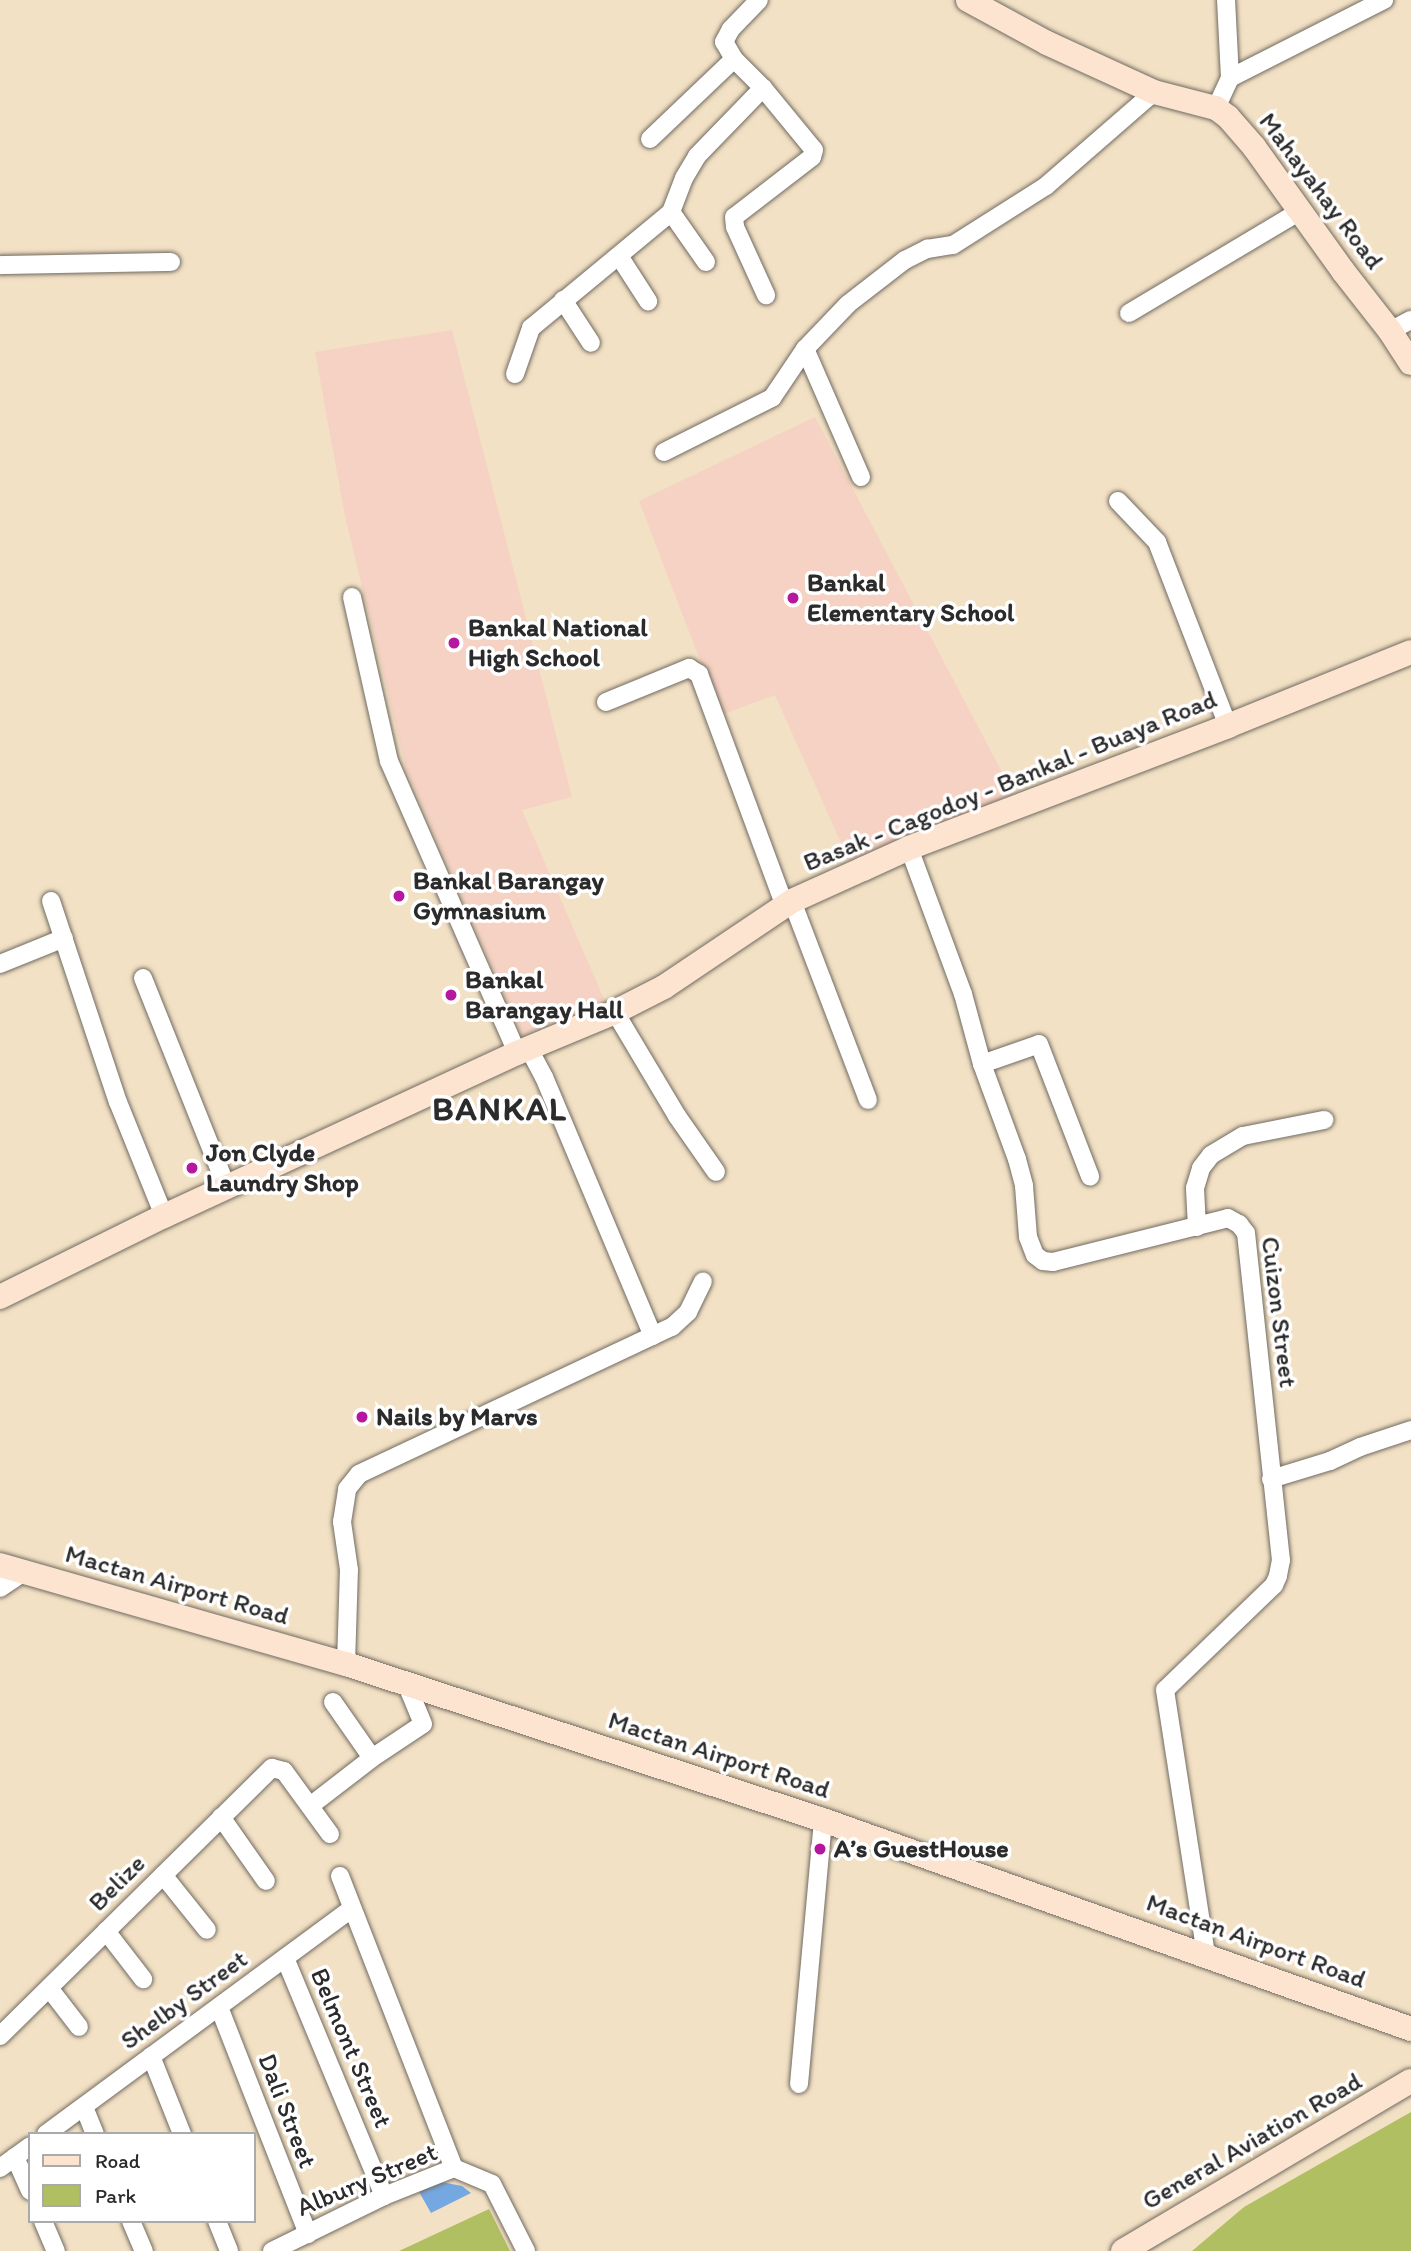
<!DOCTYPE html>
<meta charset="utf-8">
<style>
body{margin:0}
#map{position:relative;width:1411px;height:2251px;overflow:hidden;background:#f3e1c5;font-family:Itim,sans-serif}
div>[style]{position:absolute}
.built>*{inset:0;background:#f5d2c3}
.green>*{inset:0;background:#b0bf61}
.water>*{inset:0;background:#75a8e1}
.roads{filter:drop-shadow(0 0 2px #716b61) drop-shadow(0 0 2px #716b61)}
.street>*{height:18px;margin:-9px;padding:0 9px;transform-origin:9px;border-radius:9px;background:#fff}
.secondary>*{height:24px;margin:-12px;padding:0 12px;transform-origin:12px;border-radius:12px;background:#fde4d0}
.dots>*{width:19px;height:19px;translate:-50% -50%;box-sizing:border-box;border:4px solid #fff;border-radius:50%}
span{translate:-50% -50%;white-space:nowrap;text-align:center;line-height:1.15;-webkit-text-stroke:7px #fff;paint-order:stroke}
.street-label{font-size:26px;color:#2b2b2b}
.poi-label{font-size:26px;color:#2b2b2b;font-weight:700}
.left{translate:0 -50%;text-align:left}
.district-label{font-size:33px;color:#2b2b2b;font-weight:700;letter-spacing:2px}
.legend{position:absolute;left:28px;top:2132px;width:228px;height:91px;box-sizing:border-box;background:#fff;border:2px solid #aaa;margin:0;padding:9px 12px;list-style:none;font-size:21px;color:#2b2b2b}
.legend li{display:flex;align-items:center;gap:14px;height:35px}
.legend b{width:35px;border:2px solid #aaa}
</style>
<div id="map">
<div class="built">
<div style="clip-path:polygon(452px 330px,572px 797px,522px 810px,604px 999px,522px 1035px,406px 769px,345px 516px,315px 352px)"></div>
<div style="clip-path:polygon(815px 417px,1015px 797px,850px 863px,775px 695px,721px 715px,639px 501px)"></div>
</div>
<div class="green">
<div style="clip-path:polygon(1411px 2112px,1411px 2251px,1192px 2251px,1244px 2207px)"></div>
<div style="clip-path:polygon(489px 2209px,510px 2251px,399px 2251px)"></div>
</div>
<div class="water">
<div style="clip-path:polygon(436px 2181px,462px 2186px,471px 2193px,431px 2213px,418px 2190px)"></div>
</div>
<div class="roads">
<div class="street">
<div style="left:1230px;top:78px;width:173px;rotate:-26.9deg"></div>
<div style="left:763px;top:88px;width:80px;rotate:50.6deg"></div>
<div style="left:814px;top:150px;width:7px;rotate:106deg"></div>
<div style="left:812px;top:157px;width:98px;rotate:142.4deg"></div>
<div style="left:734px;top:217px;width:10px;rotate:84deg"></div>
<div style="left:735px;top:227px;width:75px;rotate:65.5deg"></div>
<div style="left:1216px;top:108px;width:33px;rotate:-65deg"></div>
<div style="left:1230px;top:78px;width:78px;rotate:-92.9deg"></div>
<div style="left:650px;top:139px;width:116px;rotate:-43.6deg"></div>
<div style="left:671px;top:212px;width:61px;rotate:55deg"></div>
<div style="left:619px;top:256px;width:54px;rotate:57.2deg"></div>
<div style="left:0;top:265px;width:171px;rotate:-1deg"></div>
<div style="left:563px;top:300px;width:51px;rotate:56.9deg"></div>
<div style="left:1129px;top:313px;width:199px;rotate:-30.8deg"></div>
<div style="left:1390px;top:331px;width:24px;rotate:-28deg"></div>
<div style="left:515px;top:374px;width:49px;rotate:-70.8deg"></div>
<div style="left:531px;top:328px;width:182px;rotate:-39.6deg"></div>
<div style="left:671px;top:212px;width:36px;rotate:-69deg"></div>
<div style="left:684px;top:178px;width:26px;rotate:-59deg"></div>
<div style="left:697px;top:156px;width:95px;rotate:-45.9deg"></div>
<div style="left:763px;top:88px;width:41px;rotate:-135deg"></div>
<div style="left:734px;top:59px;width:20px;rotate:-120deg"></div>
<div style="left:724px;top:42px;width:15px;rotate:-62deg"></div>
<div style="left:731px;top:29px;width:40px;rotate:-46deg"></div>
<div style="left:664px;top:452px;width:121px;rotate:-26.6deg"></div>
<div style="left:772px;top:398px;width:59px;rotate:-56deg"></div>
<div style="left:861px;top:477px;width:140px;rotate:-113.6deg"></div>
<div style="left:805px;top:349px;width:62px;rotate:-46.3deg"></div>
<div style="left:848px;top:304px;width:72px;rotate:-37.7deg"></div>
<div style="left:905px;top:260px;width:25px;rotate:-27deg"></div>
<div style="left:927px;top:249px;width:26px;rotate:-9deg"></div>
<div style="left:953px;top:245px;width:110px;rotate:-32.4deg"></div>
<div style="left:1046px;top:186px;width:143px;rotate:-41deg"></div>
<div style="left:1118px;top:501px;width:57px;rotate:46.4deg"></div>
<div style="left:1157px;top:542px;width:197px;rotate:68.9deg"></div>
<div style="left:352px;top:597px;width:168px;rotate:77.3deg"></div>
<div style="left:389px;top:761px;width:319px;rotate:66.3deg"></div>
<div style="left:606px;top:702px;width:90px;rotate:-22.3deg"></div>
<div style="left:689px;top:668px;width:12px;rotate:31deg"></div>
<div style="left:699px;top:674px;width:247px;rotate:69.7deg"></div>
<div style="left:909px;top:848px;width:156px;rotate:69.7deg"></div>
<div style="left:963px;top:994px;width:73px;rotate:74.8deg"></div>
<div style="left:982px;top:1064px;width:101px;rotate:69.8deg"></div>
<div style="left:1017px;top:1159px;width:28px;rotate:75deg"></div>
<div style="left:1024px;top:1186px;width:51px;rotate:85.5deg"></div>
<div style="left:1028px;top:1237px;width:19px;rotate:69deg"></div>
<div style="left:1035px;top:1255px;width:10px;rotate:37deg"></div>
<div style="left:1043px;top:1261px;width:10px;rotate:6deg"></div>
<div style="left:1053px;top:1262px;width:180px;rotate:-14.1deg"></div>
<div style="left:1228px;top:1218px;width:13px;rotate:29deg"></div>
<div style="left:1239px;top:1224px;width:11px;rotate:52deg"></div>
<div style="left:1246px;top:1233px;width:329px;rotate:83.9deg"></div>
<div style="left:1281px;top:1560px;width:16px;rotate:101deg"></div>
<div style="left:1278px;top:1576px;width:10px;rotate:114deg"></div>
<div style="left:1274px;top:1585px;width:151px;rotate:136.1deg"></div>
<div style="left:1165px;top:1690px;width:268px;rotate:81.2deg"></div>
<div style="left:51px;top:901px;width:212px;rotate:71.6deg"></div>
<div style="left:118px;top:1102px;width:123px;rotate:68deg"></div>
<div style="left:792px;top:901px;width:213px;rotate:69.1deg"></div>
<div style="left:0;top:964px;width:69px;rotate:-22.1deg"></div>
<div style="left:143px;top:978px;width:226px;rotate:68.2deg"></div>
<div style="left:615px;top:1012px;width:121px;rotate:59.2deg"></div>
<div style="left:677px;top:1116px;width:68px;rotate:55.1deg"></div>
<div style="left:529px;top:1049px;width:32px;rotate:62deg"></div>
<div style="left:544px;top:1077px;width:281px;rotate:67.2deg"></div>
<div style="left:982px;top:1064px;width:60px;rotate:-19.3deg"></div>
<div style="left:1039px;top:1044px;width:142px;rotate:68.9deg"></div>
<div style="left:1197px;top:1227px;width:39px;rotate:-93deg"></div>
<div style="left:1195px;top:1188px;width:21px;rotate:-73deg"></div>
<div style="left:1201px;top:1168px;width:16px;rotate:-52deg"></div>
<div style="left:1211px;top:1155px;width:37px;rotate:-31deg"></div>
<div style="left:1243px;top:1136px;width:83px;rotate:-11.2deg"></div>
<div style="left:1271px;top:1479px;width:62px;rotate:-17deg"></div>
<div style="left:1330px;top:1461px;width:33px;rotate:-25deg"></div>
<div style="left:1360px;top:1447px;width:54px;rotate:-18.4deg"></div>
<div style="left:0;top:1588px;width:29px;rotate:-34deg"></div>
<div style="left:346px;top:1664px;width:94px;rotate:-88.2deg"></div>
<div style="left:349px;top:1570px;width:49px;rotate:-98.3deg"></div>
<div style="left:342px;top:1522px;width:33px;rotate:-81deg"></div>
<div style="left:347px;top:1489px;width:19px;rotate:-51deg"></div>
<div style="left:359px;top:1474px;width:346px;rotate:-25.2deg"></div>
<div style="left:672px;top:1327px;width:22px;rotate:-43deg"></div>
<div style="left:688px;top:1312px;width:34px;rotate:-64deg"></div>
<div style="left:333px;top:1702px;width:68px;rotate:55.1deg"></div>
<div style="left:310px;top:1806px;width:78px;rotate:-37.7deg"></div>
<div style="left:372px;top:1758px;width:61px;rotate:-33.7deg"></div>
<div style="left:423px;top:1724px;width:44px;rotate:-112.5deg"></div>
<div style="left:221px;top:1817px;width:78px;rotate:54.9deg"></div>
<div style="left:163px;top:1875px;width:70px;rotate:51.3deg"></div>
<div style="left:340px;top:1876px;width:313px;rotate:68.7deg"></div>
<div style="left:106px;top:1931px;width:61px;rotate:52.4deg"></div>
<div style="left:285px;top:1958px;width:258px;rotate:67.4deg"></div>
<div style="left:49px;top:1988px;width:49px;rotate:52.4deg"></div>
<div style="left:219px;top:2007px;width:244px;rotate:68.6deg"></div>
<div style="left:0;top:2036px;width:382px;rotate:-44.6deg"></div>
<div style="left:272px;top:1768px;width:12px;rotate:14deg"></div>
<div style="left:284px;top:1771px;width:78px;rotate:53.9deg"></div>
<div style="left:151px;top:2056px;width:84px;rotate:68.3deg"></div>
<div style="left:799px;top:2084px;width:265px;rotate:-84.8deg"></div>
<div style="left:84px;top:2107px;width:29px;rotate:68deg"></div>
<div style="left:46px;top:2134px;width:380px;rotate:-36.4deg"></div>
<div style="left:15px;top:2157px;width:37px;rotate:66deg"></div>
<div style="left:0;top:2168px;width:37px;rotate:-36deg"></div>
<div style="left:43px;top:2221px;width:33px;rotate:67deg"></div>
<div style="left:131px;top:2221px;width:33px;rotate:67deg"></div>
<div style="left:217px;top:2221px;width:32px;rotate:68deg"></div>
<div style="left:272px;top:2251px;width:125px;rotate:-26.2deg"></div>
<div style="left:384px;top:2196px;width:75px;rotate:-21.8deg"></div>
<div style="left:454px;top:2168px;width:41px;rotate:22.8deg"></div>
<div style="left:492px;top:2184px;width:75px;rotate:63.1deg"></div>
</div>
<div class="secondary">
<div style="left:968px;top:0;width:90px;rotate:28.6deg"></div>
<div style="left:1047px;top:43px;width:118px;rotate:24.6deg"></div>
<div style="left:1154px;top:92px;width:64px;rotate:14.5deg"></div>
<div style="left:1216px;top:108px;width:15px;rotate:37deg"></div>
<div style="left:1228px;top:117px;width:40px;rotate:49deg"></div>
<div style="left:1254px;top:147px;width:153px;rotate:54.3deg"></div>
<div style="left:1343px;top:271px;width:76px;rotate:51.9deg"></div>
<div style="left:1390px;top:331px;width:38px;rotate:57deg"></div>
<div style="left:0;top:1297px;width:183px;rotate:-26.3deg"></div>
<div style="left:164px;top:1216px;width:389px;rotate:-24.8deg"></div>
<div style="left:517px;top:1053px;width:106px;rotate:-22.7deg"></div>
<div style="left:615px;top:1012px;width:55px;rotate:-27deg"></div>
<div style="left:664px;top:987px;width:154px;rotate:-33.9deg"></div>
<div style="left:792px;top:901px;width:78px;rotate:-24.3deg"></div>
<div style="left:863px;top:869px;width:51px;rotate:-24.5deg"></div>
<div style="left:909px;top:848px;width:342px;rotate:-20.9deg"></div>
<div style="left:1228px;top:726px;width:197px;rotate:-22deg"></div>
<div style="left:0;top:1565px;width:360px;rotate:16deg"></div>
<div style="left:346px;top:1664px;width:502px;rotate:18.11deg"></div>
<div style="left:823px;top:1820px;width:624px;rotate:19.57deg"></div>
<div style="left:1123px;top:2251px;width:334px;rotate:-30.6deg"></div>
</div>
</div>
<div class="dots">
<div style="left:793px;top:598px;background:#b5179e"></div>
<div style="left:454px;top:643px;background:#b5179e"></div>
<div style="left:399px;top:896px;background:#b5179e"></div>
<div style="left:451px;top:995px;background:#b5179e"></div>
<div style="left:192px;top:1168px;background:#b5179e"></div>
<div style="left:362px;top:1417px;background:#b5179e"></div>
<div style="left:820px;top:1849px;background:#b5179e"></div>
</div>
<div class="street-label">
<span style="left:1321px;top:191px;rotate:53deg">Mahayahay Road</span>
<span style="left:1010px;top:781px;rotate:-22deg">Basak - Cagodoy - Bankal - Buaya Road</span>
<span style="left:1279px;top:1312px;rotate:83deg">Cuizon Street</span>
<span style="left:177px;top:1585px;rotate:16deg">Mactan Airport Road</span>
<span style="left:719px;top:1755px;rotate:18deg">Mactan Airport Road</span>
<span style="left:117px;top:1883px;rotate:-45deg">Belize</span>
<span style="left:1256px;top:1941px;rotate:20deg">Mactan Airport Road</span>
<span style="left:184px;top:2000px;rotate:-36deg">Shelby Street</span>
<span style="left:351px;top:2048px;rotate:67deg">Belmont Street</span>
<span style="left:287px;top:2111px;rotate:69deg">Dali Street</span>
<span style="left:1252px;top:2141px;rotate:-30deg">General Aviation Road</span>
<span style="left:367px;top:2180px;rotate:-23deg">Albury Street</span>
</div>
<div class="poi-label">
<span class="left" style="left:807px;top:598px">Bankal<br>Elementary School</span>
<span class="left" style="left:468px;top:643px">Bankal National<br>High School</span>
<span class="left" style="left:413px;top:896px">Bankal Barangay<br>Gymnasium</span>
<span class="left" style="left:465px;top:995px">Bankal<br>Barangay Hall</span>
<span class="left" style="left:206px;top:1168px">Jon Clyde<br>Laundry Shop</span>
<span class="left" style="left:376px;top:1417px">Nails by Marvs</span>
<span class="left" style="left:834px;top:1849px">A’s GuestHouse</span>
</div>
<div class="district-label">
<span style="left:500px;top:1109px">BANKAL</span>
</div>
<ul class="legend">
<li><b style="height:9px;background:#fde4d0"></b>Road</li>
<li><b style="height:19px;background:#b0bf61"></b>Park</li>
</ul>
</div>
